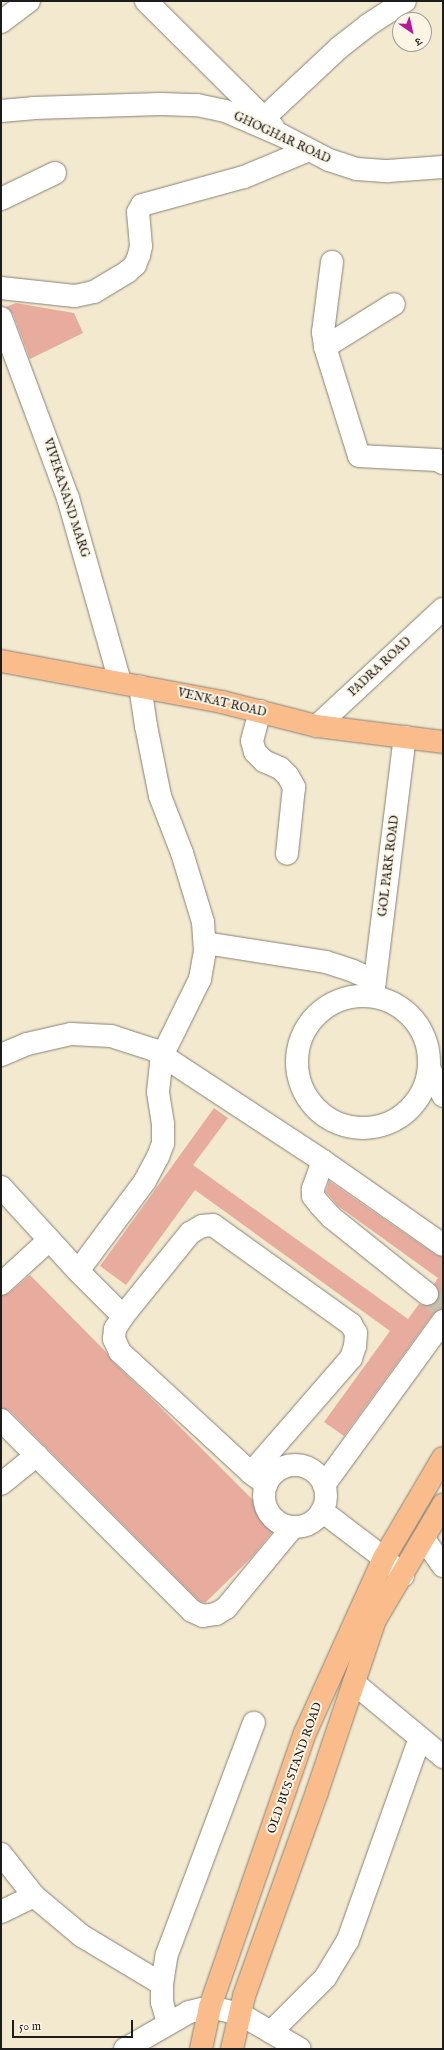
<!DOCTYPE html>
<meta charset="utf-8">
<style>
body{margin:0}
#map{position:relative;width:444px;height:2050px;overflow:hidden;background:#f3e9cf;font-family:"IM FELL English","Noto Serif Devanagari",serif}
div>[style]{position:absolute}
.building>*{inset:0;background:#e7ac9e}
.minor-tunnel>*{height:22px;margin-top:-11px;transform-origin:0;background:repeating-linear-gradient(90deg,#c8c0ab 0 22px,transparent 0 33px)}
.roads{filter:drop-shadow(0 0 1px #888276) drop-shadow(0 0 1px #888276)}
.minor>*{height:22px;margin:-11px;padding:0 11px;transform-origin:11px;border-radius:11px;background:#fff}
.minor>.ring{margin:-11px;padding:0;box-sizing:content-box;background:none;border:22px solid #fff;border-radius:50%}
.major>*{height:22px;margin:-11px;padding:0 11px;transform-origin:11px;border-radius:11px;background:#f9bc8a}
span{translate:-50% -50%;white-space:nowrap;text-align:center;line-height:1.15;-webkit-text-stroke:4px #fcf5e5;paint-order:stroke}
.street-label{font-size:12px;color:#1c1c1c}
.frame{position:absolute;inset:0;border:2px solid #1c1c1c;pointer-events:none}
.north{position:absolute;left:392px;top:12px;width:40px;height:40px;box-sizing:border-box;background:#fcf5e5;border:1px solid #a29e95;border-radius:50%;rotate:146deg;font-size:11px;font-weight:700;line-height:16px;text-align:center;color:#1c1c1c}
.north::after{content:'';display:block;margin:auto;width:14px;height:18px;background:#b5179e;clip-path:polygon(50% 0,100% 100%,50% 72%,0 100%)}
.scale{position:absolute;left:12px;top:2020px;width:121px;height:18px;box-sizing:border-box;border:2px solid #1c1c1c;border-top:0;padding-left:5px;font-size:12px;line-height:14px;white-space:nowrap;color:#1c1c1c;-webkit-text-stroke:3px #fcf5e5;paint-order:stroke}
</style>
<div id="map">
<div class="building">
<div style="clip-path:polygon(16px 303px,74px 313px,83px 333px,30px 359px,13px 314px,6px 307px)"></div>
<div style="clip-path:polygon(214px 1108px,228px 1118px,193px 1165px,408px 1319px,419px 1304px,425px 1306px,431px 1306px,437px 1301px,439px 1296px,439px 1290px,434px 1284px,438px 1278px,338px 1206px,326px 1192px,329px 1181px,436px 1255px,443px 1257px,443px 1309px,433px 1314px,344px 1436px,324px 1422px,390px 1331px,195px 1190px,126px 1285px,100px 1266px)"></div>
<div style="clip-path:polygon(30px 1275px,106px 1352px,112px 1361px,154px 1401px,278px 1525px,252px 1557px,205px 1603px,199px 1601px,10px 1411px,1px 1408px,1px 1296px,9px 1293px)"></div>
</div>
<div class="minor-tunnel">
<div style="left:427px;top:1294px;width:21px;rotate:41deg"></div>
</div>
<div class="roads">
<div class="minor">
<div style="left:146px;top:1px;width:179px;rotate:44.8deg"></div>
<div style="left:1px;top:22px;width:35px;rotate:-37deg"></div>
<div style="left:1px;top:111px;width:32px;rotate:-5deg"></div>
<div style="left:33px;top:108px;width:128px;rotate:-1.8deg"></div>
<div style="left:161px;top:104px;width:36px;rotate:2deg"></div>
<div style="left:197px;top:105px;width:29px;rotate:12deg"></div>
<div style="left:225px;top:111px;width:61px;rotate:23.2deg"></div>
<div style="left:281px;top:135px;width:54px;rotate:27.5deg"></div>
<div style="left:329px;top:160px;width:29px;rotate:18deg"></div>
<div style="left:357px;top:169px;width:31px;rotate:4deg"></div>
<div style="left:388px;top:171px;width:55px;rotate:-4.2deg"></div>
<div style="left:264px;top:118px;width:104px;rotate:-43.1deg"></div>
<div style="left:340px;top:47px;width:36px;rotate:-38deg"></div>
<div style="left:368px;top:25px;width:44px;rotate:-33deg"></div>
<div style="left:1px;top:199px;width:60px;rotate:-25.7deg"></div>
<div style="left:332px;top:262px;width:71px;rotate:97.3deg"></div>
<div style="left:323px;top:332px;width:15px;rotate:82deg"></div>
<div style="left:325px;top:347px;width:114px;rotate:72.7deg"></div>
<div style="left:359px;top:456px;width:78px;rotate:2.9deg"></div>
<div style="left:437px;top:460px;width:7px;rotate:27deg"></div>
<div style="left:1px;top:288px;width:74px;rotate:6.2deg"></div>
<div style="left:75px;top:296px;width:19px;rotate:-12deg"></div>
<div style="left:94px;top:292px;width:39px;rotate:-31deg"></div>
<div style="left:127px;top:272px;width:11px;rotate:-41deg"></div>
<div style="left:135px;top:265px;width:11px;rotate:-68deg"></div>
<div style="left:139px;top:255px;width:9px;rotate:-77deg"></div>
<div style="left:141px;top:246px;width:34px;rotate:-95deg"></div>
<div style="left:138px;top:212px;width:8px;rotate:-60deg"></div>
<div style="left:142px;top:205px;width:106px;rotate:-15.4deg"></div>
<div style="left:244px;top:177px;width:70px;rotate:-22.6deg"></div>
<div style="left:1px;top:318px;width:192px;rotate:69.6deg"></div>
<div style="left:68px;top:498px;width:191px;rotate:74.2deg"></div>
<div style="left:325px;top:347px;width:81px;rotate:-31.9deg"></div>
<div style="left:260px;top:711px;width:31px;rotate:105deg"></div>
<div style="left:252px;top:741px;width:11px;rotate:75deg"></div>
<div style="left:255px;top:752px;width:13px;rotate:45deg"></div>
<div style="left:264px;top:761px;width:17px;rotate:24deg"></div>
<div style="left:280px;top:768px;width:11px;rotate:45deg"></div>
<div style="left:288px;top:776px;width:13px;rotate:61deg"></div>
<div style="left:294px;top:787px;width:67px;rotate:96deg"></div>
<div style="left:317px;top:726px;width:172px;rotate:-42.9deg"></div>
<div style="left:205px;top:943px;width:122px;rotate:8.9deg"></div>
<div style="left:326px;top:962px;width:28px;rotate:18deg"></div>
<div style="left:353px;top:971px;width:24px;rotate:24deg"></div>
<div class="ring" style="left:297px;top:996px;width:110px;height:110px"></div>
<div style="left:373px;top:996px;width:261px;rotate:-83deg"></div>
<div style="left:1px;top:1055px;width:28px;rotate:-23deg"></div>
<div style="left:27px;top:1044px;width:45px;rotate:-12.8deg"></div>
<div style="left:71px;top:1034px;width:40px;rotate:2.9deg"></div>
<div style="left:111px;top:1036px;width:45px;rotate:18deg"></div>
<div style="left:154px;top:1050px;width:202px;rotate:33.3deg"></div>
<div style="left:323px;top:1161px;width:146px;rotate:35deg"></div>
<div style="left:430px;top:1070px;width:29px;rotate:63deg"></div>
<div style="left:323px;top:1161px;width:30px;rotate:110deg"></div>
<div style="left:313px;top:1189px;width:7px;rotate:90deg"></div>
<div style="left:313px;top:1196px;width:11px;rotate:52deg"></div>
<div style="left:320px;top:1205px;width:16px;rotate:47deg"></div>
<div style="left:331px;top:1217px;width:123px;rotate:38.7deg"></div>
<div style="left:1px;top:1187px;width:114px;rotate:47.5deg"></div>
<div style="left:78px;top:1271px;width:64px;rotate:45deg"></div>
<div style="left:123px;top:1316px;width:15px;rotate:122deg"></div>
<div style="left:115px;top:1329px;width:10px;rotate:96deg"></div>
<div style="left:114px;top:1339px;width:14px;rotate:65deg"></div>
<div style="left:120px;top:1352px;width:178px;rotate:42.7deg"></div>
<div style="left:251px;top:1473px;width:19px;rotate:36deg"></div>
<div style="left:78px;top:1271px;width:112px;rotate:-53.3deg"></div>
<div style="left:145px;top:1181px;width:27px;rotate:-62deg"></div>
<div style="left:158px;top:1157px;width:15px;rotate:-70deg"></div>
<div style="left:163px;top:1143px;width:19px;rotate:-90deg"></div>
<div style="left:163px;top:1124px;width:32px;rotate:-99deg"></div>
<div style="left:158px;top:1092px;width:36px;rotate:-84deg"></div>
<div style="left:162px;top:1056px;width:86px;rotate:-63.7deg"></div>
<div style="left:200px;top:979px;width:28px;rotate:-80deg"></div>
<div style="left:205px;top:951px;width:29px;rotate:-94deg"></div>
<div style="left:203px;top:922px;width:72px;rotate:-106.9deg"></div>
<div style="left:182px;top:853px;width:61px;rotate:-111.1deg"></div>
<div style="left:160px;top:796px;width:71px;rotate:-101.3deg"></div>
<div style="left:146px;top:726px;width:40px;rotate:-98.5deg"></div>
<div style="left:1px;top:1284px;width:65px;rotate:-42.5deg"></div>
<div style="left:123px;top:1316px;width:107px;rotate:-51.1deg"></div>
<div style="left:190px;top:1233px;width:14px;rotate:-30deg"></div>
<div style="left:202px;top:1226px;width:11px;rotate:-5deg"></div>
<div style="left:213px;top:1225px;width:170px;rotate:35.7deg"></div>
<div style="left:351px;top:1324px;width:10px;rotate:61deg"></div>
<div style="left:356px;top:1333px;width:13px;rotate:94deg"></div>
<div style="left:355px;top:1346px;width:13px;rotate:108deg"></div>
<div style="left:351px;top:1358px;width:152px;rotate:131deg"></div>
<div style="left:1px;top:1420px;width:270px;rotate:45deg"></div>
<div style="left:192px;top:1611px;width:12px;rotate:24deg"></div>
<div style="left:203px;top:1616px;width:13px;rotate:-9deg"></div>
<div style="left:216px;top:1614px;width:12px;rotate:-31deg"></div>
<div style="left:226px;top:1608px;width:105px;rotate:-50.4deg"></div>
<div class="ring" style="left:264px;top:1465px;width:40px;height:40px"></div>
<div style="left:1px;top:1484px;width:46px;rotate:-38.9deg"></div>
<div style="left:324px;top:1485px;width:203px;rotate:-54deg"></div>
<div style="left:322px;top:1511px;width:78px;rotate:37.2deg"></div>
<div style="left:384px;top:1558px;width:26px;rotate:43deg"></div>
<div style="left:424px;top:1539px;width:33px;rotate:55deg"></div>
<div style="left:354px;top:1683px;width:116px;rotate:39.7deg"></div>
<div style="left:1px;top:1854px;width:53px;rotate:51.8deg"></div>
<div style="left:34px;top:1896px;width:62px;rotate:39.8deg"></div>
<div style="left:82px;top:1936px;width:93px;rotate:31deg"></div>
<div style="left:1px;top:1912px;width:37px;rotate:-26deg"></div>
<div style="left:168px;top:2023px;width:22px;rotate:-106deg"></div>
<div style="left:162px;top:2002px;width:18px;rotate:-90deg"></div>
<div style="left:162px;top:1984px;width:30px;rotate:-81deg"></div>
<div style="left:167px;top:1954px;width:247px;rotate:-69.4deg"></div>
<div style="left:271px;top:2032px;width:76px;rotate:-45deg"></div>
<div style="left:325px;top:1978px;width:44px;rotate:-58.8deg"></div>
<div style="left:348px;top:1940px;width:214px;rotate:-70.4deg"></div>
<div style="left:125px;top:2049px;width:74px;rotate:-30deg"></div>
<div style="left:189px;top:2012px;width:22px;rotate:-13deg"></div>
<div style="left:210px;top:2007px;width:31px;rotate:13deg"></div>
<div style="left:240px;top:2014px;width:69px;rotate:30.3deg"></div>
</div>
<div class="major">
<div style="left:1px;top:661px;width:225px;rotate:10.5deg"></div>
<div style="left:222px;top:702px;width:98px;rotate:14.2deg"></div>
<div style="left:317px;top:726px;width:127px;rotate:7.2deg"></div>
<div style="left:201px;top:2049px;width:43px;rotate:-77.9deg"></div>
<div style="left:210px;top:2007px;width:290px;rotate:-70.9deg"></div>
<div style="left:305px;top:1733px;width:192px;rotate:-65.7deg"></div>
<div style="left:384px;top:1558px;width:116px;rotate:-59.5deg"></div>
<div style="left:232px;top:2049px;width:54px;rotate:-77.2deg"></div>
<div style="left:244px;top:1996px;width:217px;rotate:-70.3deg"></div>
<div style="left:317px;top:1792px;width:182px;rotate:-71.4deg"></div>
<div style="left:375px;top:1620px;width:134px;rotate:-59.4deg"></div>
</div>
</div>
<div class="street-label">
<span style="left:282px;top:138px;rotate:25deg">GHOGHAR ROAD</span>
<span style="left:66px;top:498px;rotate:72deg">VIVEKANAND MARG</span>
<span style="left:380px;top:667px;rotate:-43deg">PADRA ROAD</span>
<span style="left:222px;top:703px;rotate:13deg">VENKAT ROAD</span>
<span style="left:389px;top:866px;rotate:-83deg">GOL PARK ROAD</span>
<span style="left:295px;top:1768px;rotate:-70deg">OLD BUS STAND ROAD</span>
</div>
<div class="frame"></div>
<div class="north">उ</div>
<div class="scale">50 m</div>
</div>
